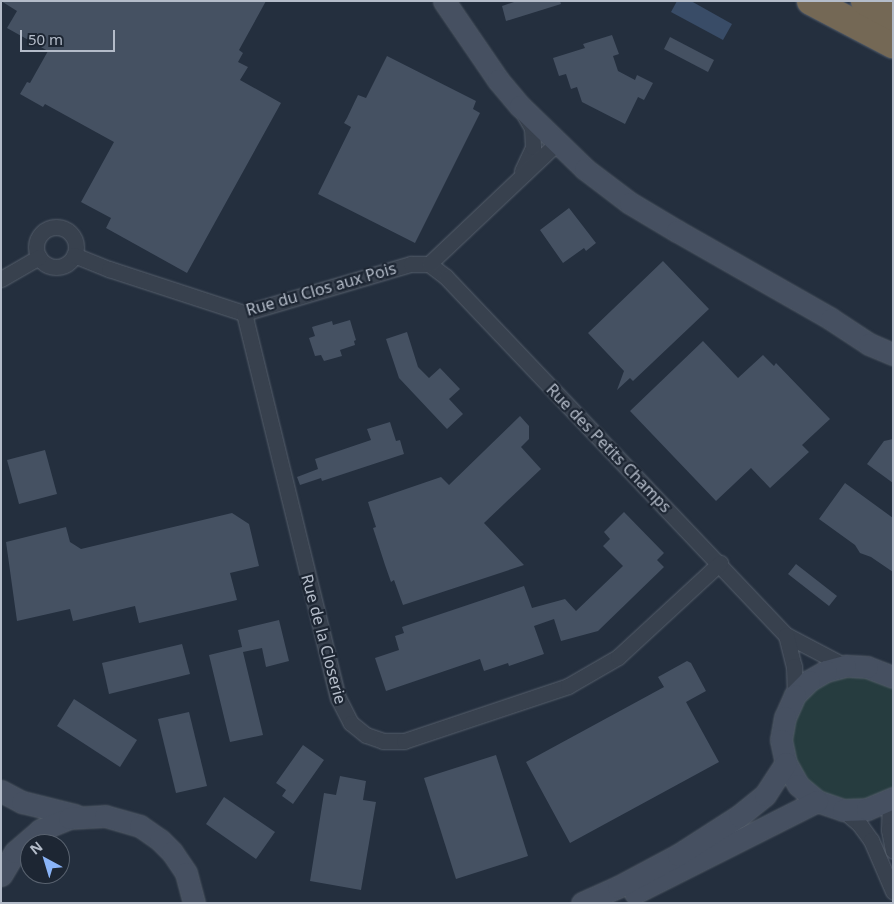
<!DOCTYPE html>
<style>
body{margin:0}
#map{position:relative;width:894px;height:904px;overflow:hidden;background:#242f3e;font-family:"Noto Sans",sans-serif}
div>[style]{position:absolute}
.green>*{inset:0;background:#263c3f}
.water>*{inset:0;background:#394c67}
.building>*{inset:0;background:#455162}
.roads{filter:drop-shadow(0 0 1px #565f6c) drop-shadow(0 0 1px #565f6c)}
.minor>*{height:15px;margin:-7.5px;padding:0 7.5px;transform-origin:7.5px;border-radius:7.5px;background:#38414e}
.minor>.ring{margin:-7.5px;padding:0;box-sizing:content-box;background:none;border:15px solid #38414e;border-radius:50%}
.secondary>*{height:21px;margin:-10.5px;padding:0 10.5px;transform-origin:10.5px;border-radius:10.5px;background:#465061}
.motorway>*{height:28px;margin:-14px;padding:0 14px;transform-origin:14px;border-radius:14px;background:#746855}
span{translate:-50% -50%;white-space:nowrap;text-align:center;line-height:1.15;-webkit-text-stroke:4.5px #1d2633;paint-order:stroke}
.street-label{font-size:16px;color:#b4bcc9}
.frame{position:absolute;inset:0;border:2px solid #b4bcc9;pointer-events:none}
.north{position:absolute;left:20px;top:834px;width:50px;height:50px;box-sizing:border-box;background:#1d2633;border:1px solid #59626f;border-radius:50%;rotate:321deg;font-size:14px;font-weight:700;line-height:20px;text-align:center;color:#b4bcc9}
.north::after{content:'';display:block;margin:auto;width:18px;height:22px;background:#8ab4f8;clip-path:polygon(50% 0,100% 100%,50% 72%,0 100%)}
.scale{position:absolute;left:20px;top:30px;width:95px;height:22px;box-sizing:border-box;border:2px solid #b4bcc9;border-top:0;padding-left:6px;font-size:15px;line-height:18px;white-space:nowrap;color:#b4bcc9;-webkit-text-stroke:4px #1d2633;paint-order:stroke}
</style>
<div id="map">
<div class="green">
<div style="clip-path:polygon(861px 675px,882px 681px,893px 689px,893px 787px,869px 799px,848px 800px,826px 794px,809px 781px,797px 763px,792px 742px,794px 720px,804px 701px,820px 685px,840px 677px)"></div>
</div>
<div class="water">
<div style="clip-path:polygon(677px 1px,691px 1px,732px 24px,723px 40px,671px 12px)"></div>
</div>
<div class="building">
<div style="clip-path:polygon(1px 1px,266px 1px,239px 50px,243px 53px,238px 62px,248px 67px,240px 80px,281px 103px,187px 273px,106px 228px,111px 218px,81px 202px,114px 142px,45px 104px,43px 107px,20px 94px,27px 82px,30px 83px,48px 51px,7px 28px,17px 11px)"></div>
<div style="clip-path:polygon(517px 1px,560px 1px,561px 4px,506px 21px,502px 6px)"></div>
<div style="clip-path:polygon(612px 35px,619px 54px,613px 56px,618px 71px,635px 80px,637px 75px,653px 83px,644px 100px,638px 97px,625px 124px,582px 102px,577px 87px,571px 89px,566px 74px,559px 76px,553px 58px,585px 48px,583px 44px)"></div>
<div style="clip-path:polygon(670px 37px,714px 60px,708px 72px,664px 49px)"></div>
<div style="clip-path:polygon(387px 56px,476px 101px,473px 109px,480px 113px,415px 243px,318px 194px,351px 127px,344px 123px,347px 118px,358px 95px,366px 98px)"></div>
<div style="clip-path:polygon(569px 208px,596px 243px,586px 251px,584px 248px,563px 263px,540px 230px)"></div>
<div style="clip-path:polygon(663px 261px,709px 309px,633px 381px,630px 378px,617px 390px,624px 371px,588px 333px)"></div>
<div style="clip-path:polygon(350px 320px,356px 340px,354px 341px,355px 345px,340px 350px,342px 356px,324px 361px,321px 355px,315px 356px,309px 338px,315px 336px,312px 327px,332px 321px,333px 325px)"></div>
<div style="clip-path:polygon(407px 332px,418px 367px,429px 378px,440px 368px,460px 389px,449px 399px,463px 414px,447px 429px,399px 378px,386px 339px)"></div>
<div style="clip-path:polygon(703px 341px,738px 378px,763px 355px,774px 366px,776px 363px,830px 419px,802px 445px,809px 452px,770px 488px,751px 468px,716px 501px,630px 411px)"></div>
<div style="clip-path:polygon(520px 416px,529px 426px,529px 439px,521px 447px,541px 469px,484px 523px,524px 565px,403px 605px,394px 580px,391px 582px,385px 565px,373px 528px,376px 527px,368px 502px,441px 477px,449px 485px)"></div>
<div style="clip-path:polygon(390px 422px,396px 441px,400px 440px,404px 454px,322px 481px,321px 478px,300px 485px,297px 477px,318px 469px,315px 459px,371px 440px,367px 429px)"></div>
<div style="clip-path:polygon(893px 439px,893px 483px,867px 464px,884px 441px)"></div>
<div style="clip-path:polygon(45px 450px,57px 494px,19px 504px,7px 460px)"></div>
<div style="clip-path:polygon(845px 483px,893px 518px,893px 572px,871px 557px,860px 553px,855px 545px,819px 519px)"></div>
<div style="clip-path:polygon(624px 512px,664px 553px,657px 560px,664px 567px,598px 631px,561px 641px,554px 619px,534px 626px,544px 654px,509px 666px,508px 663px,484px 671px,480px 659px,386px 691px,375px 658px,399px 650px,395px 636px,404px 633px,402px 627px,524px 586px,532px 608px,565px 599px,576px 611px,623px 566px,603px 546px,610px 539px,604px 532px)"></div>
<div style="clip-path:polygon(232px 513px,249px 524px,259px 566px,230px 573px,237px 600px,139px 623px,135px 606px,73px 621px,70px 609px,17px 621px,6px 542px,66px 527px,70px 542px,81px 549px)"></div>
<div style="clip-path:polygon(796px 564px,837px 596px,829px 606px,788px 574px)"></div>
<div style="clip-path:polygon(279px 620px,289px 661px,266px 667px,262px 648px,243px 652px,263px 735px,230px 742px,209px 655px,242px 647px,238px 630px)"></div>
<div style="clip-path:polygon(182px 644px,190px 674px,109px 694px,102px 663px)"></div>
<div style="clip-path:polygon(687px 661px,691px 663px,706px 691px,686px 702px,719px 762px,570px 843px,526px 762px,664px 687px,658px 677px)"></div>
<div style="clip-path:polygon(74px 699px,137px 740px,120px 767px,57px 726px)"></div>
<div style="clip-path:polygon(189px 712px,207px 786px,176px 793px,158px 719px)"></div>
<div style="clip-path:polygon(303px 745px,324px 760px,293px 804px,282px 796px,286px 790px,276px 783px)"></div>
<div style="clip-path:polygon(496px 755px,528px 856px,456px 879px,424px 778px)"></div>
<div style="clip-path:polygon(340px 776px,366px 781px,363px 800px,376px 802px,361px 890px,310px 881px,324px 793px,336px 795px)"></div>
<div style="clip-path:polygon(224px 797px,275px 832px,256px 859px,206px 824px)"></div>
</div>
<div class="roads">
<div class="minor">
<div style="left:522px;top:171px;width:26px;rotate:-65deg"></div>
<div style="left:533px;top:147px;width:19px;rotate:-93deg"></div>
<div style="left:532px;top:128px;width:16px;rotate:-120deg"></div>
<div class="ring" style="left:36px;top:227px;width:25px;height:25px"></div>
<div style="left:74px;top:255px;width:38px;rotate:22deg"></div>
<div style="left:109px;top:269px;width:142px;rotate:18.1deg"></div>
<div style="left:244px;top:313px;width:174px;rotate:-16.4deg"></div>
<div style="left:411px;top:264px;width:18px"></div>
<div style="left:429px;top:264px;width:21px;rotate:37deg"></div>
<div style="left:446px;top:277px;width:494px;rotate:46.5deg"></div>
<div style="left:786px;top:635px;width:67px;rotate:27.7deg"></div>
<div style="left:429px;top:264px;width:178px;rotate:-43.4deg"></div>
<div style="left:1px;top:279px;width:44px;rotate:-30.1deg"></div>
<div style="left:244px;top:313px;width:396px;rotate:76.3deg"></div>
<div style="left:338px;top:698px;width:28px;rotate:63deg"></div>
<div style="left:351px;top:723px;width:19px;rotate:39deg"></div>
<div style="left:366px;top:735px;width:18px;rotate:19deg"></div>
<div style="left:383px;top:741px;width:21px"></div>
<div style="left:404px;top:741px;width:173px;rotate:-18.5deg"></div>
<div style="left:568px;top:686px;width:58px;rotate:-30.1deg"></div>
<div style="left:618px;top:657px;width:139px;rotate:-42.7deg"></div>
<div style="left:786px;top:635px;width:32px;rotate:76deg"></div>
<div style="left:794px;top:666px;width:29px;rotate:88deg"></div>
<div style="left:890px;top:801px;width:29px;rotate:92deg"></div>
<div style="left:889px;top:830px;width:21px;rotate:79deg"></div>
<div style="left:843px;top:810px;width:23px;rotate:41deg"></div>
<div style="left:860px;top:825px;width:19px;rotate:54deg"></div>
<div style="left:871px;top:840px;width:56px;rotate:66.7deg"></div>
</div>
<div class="secondary">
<div style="left:444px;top:1px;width:96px;rotate:55.6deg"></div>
<div style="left:498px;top:80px;width:34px;rotate:50deg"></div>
<div style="left:520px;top:106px;width:91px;rotate:44.1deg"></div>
<div style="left:585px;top:169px;width:56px;rotate:37.1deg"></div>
<div style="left:630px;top:203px;width:55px;rotate:30.8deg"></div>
<div style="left:677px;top:231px;width:177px;rotate:29.7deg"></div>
<div style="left:831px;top:319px;width:45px;rotate:33.3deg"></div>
<div style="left:869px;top:344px;width:26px;rotate:23deg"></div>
<div style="left:893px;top:677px;width:28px;rotate:-159deg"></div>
<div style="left:867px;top:667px;width:22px;rotate:-177deg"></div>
<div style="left:845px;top:666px;width:20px;rotate:165deg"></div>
<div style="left:826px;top:671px;width:20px;rotate:150deg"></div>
<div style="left:809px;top:681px;width:20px;rotate:135deg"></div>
<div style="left:795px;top:695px;width:24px;rotate:114deg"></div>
<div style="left:785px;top:717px;width:23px;rotate:100deg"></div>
<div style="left:781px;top:740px;width:24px;rotate:78deg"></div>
<div style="left:786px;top:763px;width:25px;rotate:61deg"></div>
<div style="left:798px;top:785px;width:25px;rotate:40deg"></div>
<div style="left:817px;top:801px;width:28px;rotate:19deg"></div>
<div style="left:843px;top:810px;width:24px;rotate:-2deg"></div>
<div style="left:867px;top:809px;width:28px;rotate:-23deg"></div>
<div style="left:1px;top:791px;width:24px;rotate:28deg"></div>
<div style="left:22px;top:802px;width:55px;rotate:13.8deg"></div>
<div style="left:1px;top:875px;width:27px;rotate:-59deg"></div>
<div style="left:15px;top:852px;width:33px;rotate:-41deg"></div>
<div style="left:40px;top:830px;width:31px;rotate:-22deg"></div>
<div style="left:69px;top:818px;width:36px;rotate:-3deg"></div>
<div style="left:105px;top:816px;width:36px;rotate:16deg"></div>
<div style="left:140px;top:826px;width:24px;rotate:35deg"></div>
<div style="left:160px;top:840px;width:17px;rotate:45deg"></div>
<div style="left:172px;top:852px;width:25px;rotate:56deg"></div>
<div style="left:186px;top:873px;width:31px;rotate:75deg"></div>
<div style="left:635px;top:893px;width:204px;rotate:-26.8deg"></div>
<div style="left:582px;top:903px;width:39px;rotate:-24deg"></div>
<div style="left:618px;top:887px;width:68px;rotate:-28.1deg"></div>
<div style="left:678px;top:855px;width:72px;rotate:-32.6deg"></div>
<div style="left:739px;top:816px;width:33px;rotate:-39deg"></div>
<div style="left:765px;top:795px;width:38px;rotate:-57deg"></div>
</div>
<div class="motorway">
<div style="left:811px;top:1px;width:93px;rotate:27.7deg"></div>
<div style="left:865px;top:1px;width:32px;rotate:28deg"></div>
</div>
</div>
<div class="street-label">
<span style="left:321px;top:289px;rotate:-16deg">Rue du Clos aux Pois</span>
<span style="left:609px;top:448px;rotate:46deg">Rue des Petits Champs</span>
<span style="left:324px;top:639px;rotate:75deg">Rue de la Closerie</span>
</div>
<div class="frame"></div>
<div class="north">N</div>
<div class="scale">50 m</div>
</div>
